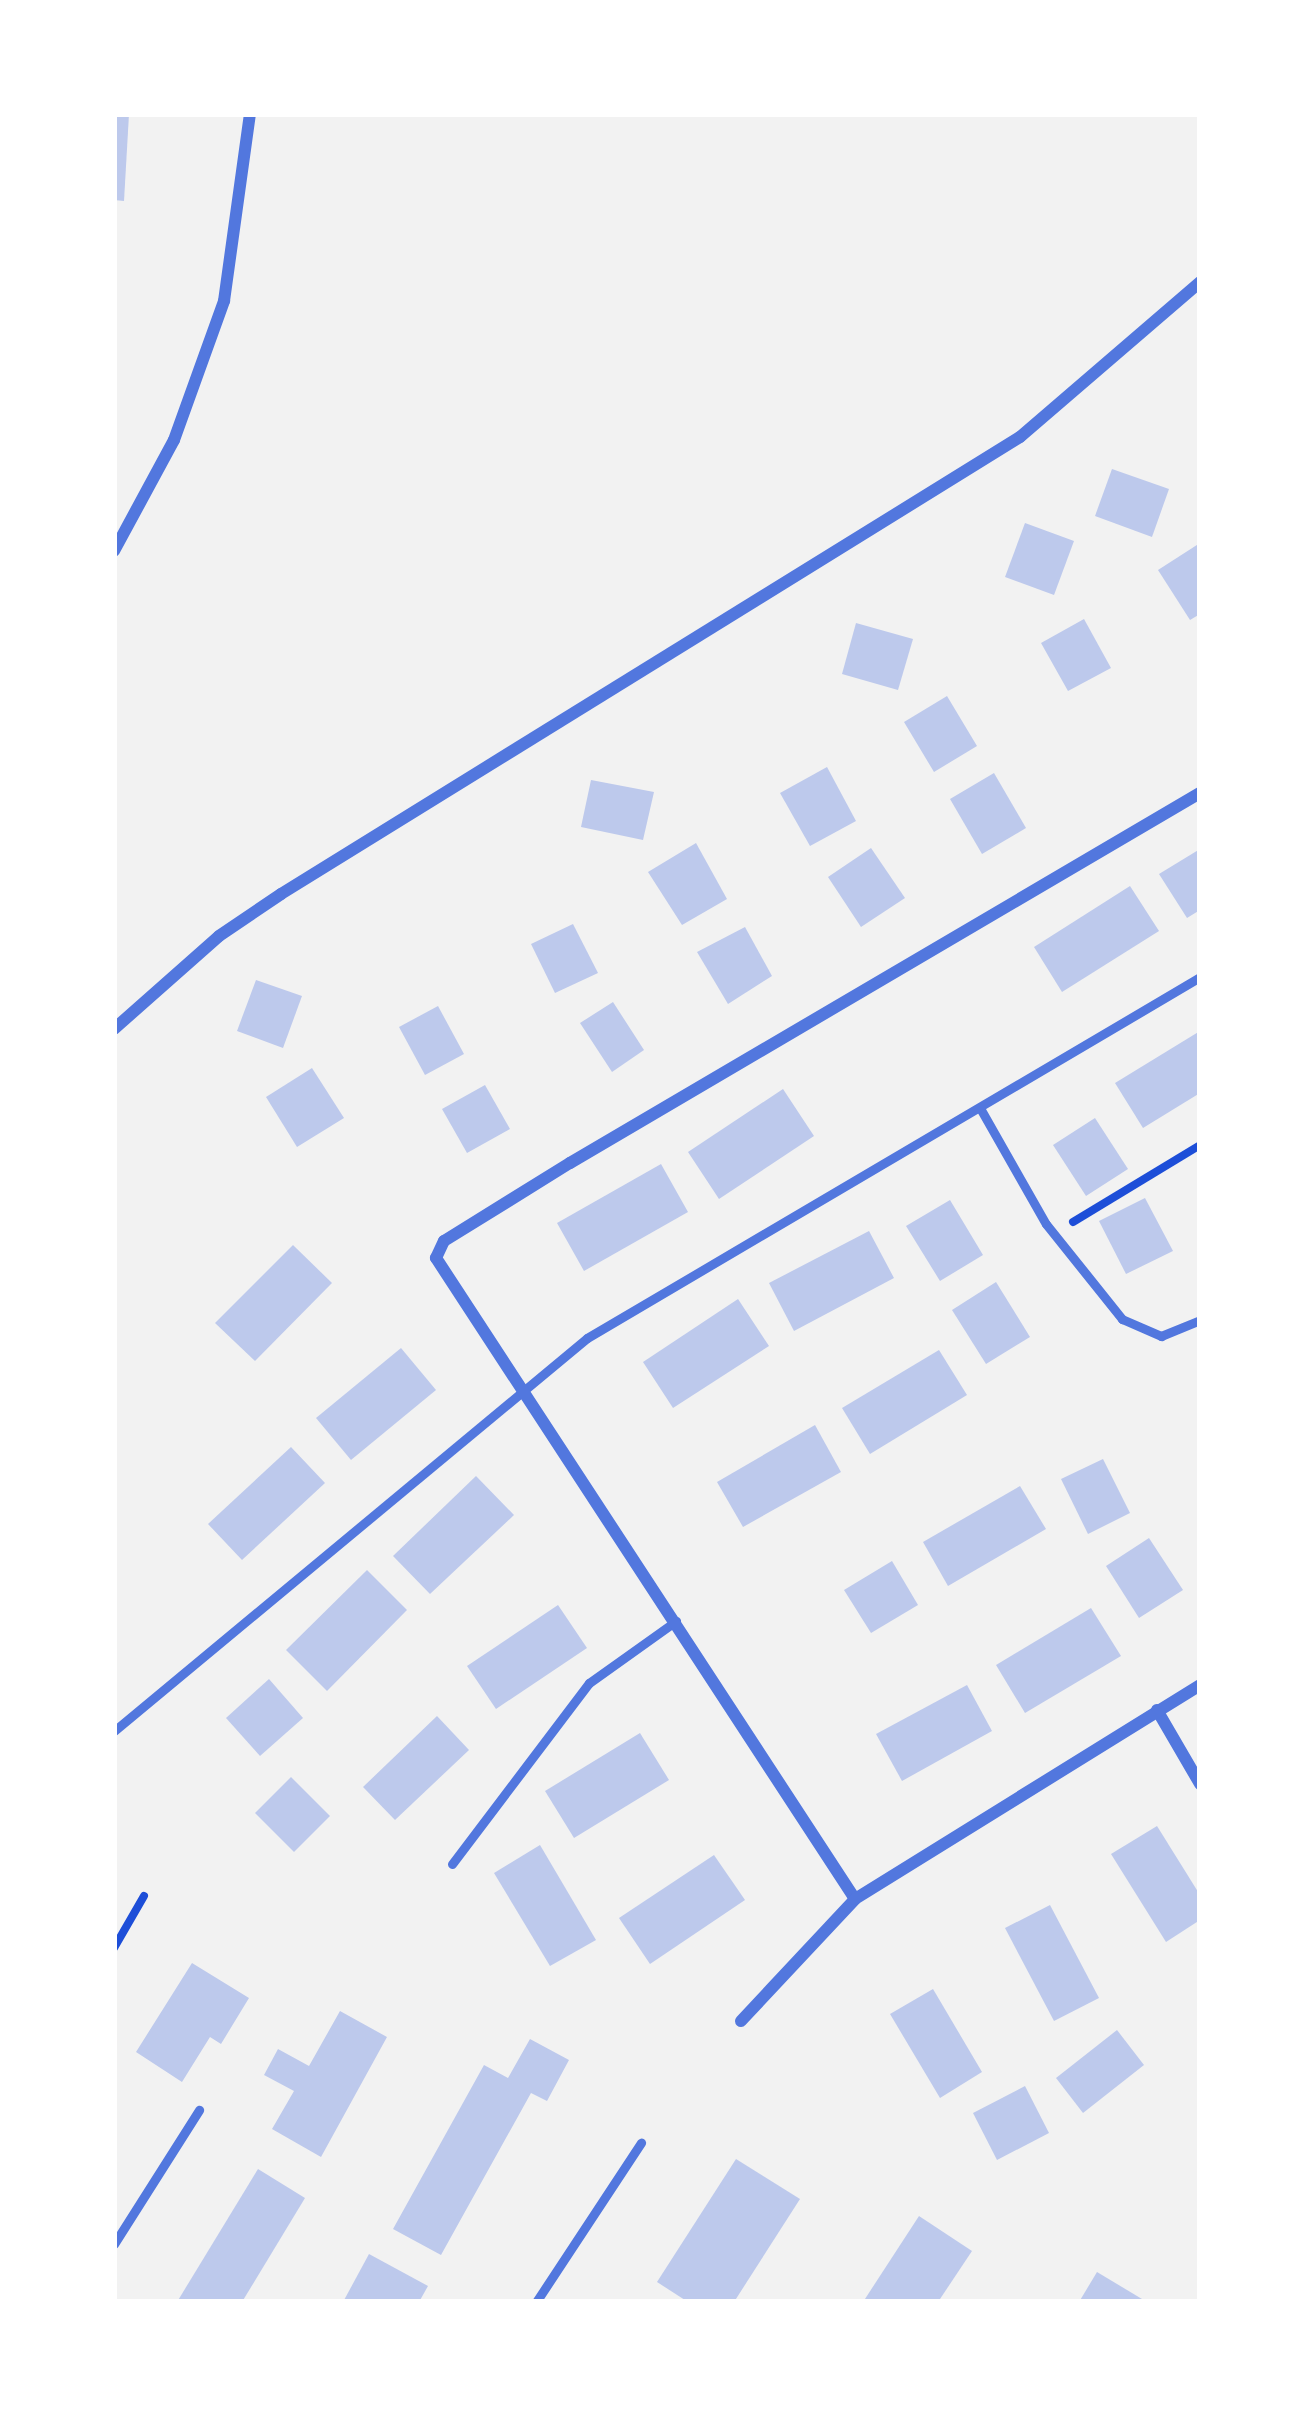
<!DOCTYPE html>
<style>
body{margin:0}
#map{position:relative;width:1314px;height:2416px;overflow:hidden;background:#f2f2f2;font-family:"Nunito Sans",sans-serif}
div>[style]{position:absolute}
.building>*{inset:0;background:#bdc9ec}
.path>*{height:8px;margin:-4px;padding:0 4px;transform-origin:4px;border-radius:4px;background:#1d4ed8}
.service>*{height:9px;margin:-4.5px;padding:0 4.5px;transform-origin:4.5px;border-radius:4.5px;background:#5277de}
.minor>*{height:12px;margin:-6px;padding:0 6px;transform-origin:6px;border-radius:6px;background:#5277de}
span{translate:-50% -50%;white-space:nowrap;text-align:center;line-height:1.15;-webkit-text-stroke:9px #fff;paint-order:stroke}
.frame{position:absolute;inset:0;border:117px solid #fff;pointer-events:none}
</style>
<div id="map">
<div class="building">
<div style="clip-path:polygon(114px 114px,129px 114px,124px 201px,114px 200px)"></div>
<div style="clip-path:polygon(1112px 469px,1169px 489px,1152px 537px,1095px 516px)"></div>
<div style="clip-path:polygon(1025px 523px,1074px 541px,1054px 595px,1005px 577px)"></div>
<div style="clip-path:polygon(1200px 543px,1200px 614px,1190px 620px,1158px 570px)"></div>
<div style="clip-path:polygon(1084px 619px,1111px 668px,1068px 691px,1041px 643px)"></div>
<div style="clip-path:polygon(856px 623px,913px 639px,898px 690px,842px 674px)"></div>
<div style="clip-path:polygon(947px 696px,977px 746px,934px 772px,904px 722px)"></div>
<div style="clip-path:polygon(827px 767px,856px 821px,810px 846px,780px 793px)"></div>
<div style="clip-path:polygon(994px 773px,1026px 828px,982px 854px,950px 799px)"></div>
<div style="clip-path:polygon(591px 780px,654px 792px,643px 840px,581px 827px)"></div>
<div style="clip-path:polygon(696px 843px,727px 899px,682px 925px,648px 872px)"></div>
<div style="clip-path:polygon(871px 848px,905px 898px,861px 927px,828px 877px)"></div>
<div style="clip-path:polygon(1200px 849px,1200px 910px,1187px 918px,1159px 874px)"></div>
<div style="clip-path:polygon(1130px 886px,1159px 931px,1062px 992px,1034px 947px)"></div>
<div style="clip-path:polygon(573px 924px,598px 973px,555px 993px,531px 944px)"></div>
<div style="clip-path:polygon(745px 927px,772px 976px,728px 1004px,697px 952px)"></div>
<div style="clip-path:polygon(256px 980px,302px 996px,283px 1048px,237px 1031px)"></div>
<div style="clip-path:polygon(613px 1002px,644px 1050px,612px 1072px,580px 1023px)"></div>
<div style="clip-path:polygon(438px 1006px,464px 1054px,425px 1075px,399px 1027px)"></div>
<div style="clip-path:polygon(1200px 1031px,1200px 1093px,1143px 1128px,1115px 1083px)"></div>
<div style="clip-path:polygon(312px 1068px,344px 1118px,297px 1147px,266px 1097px)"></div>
<div style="clip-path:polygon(485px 1085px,510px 1129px,467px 1153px,442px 1109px)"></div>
<div style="clip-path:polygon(783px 1089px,814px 1136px,719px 1199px,688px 1152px)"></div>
<div style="clip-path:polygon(1095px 1118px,1128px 1169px,1086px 1196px,1053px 1145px)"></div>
<div style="clip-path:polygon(661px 1164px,688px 1212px,584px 1271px,557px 1223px)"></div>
<div style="clip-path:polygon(1145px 1198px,1173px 1251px,1126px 1274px,1099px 1221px)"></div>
<div style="clip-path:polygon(950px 1200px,983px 1255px,940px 1281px,906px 1226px)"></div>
<div style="clip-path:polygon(869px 1231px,894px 1278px,794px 1331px,769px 1283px)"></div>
<div style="clip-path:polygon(293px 1245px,332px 1283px,255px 1361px,215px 1323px)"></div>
<div style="clip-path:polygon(996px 1282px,1030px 1337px,986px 1364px,952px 1310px)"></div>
<div style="clip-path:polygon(738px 1299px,769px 1346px,673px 1408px,643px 1362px)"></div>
<div style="clip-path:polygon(401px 1348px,436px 1390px,351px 1460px,316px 1418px)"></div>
<div style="clip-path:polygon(939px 1350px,967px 1395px,870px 1454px,842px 1408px)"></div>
<div style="clip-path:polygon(815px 1425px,841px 1472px,743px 1527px,717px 1482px)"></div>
<div style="clip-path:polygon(291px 1447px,325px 1483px,242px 1560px,208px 1524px)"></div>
<div style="clip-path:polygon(1103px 1459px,1130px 1513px,1088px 1534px,1061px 1479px)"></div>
<div style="clip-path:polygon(476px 1476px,514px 1515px,430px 1594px,393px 1556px)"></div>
<div style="clip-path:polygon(1020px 1486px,1046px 1529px,948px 1586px,923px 1542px)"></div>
<div style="clip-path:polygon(1149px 1538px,1183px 1590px,1139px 1618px,1106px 1566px)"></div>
<div style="clip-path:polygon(892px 1561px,918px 1605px,871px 1633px,844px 1590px)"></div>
<div style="clip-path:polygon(367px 1570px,407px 1610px,327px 1691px,286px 1650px)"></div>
<div style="clip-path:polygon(558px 1605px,587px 1648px,496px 1709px,467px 1666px)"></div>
<div style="clip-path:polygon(1091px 1608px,1121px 1656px,1025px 1713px,996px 1665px)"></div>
<div style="clip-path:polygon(269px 1679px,303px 1718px,260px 1756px,226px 1718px)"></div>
<div style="clip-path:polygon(967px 1685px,992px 1731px,902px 1781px,876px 1734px)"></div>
<div style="clip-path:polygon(437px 1716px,469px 1750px,395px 1820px,363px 1787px)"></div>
<div style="clip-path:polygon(640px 1733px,669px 1780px,574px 1838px,545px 1791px)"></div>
<div style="clip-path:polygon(291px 1777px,330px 1816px,294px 1852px,255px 1813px)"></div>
<div style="clip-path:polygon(1157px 1826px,1200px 1895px,1200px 1920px,1166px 1942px,1111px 1854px)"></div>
<div style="clip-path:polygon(540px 1845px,596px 1940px,550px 1966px,494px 1873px)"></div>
<div style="clip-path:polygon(714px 1855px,745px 1900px,650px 1964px,619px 1918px)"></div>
<div style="clip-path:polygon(1050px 1905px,1099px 1998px,1054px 2021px,1005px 1928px)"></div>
<div style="clip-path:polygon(192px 1963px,249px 1998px,221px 2044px,210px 2037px,182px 2082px,136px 2052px)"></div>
<div style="clip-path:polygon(933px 1989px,982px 2072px,940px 2098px,890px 2014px)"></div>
<div style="clip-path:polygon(340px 2011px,387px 2037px,321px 2157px,272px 2129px,294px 2091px,264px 2075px,278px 2049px,309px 2066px)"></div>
<div style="clip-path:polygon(1117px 2030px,1144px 2065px,1083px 2113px,1056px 2078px)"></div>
<div style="clip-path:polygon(530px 2039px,569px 2060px,547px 2101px,531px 2093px,441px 2255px,393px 2229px,484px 2065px,508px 2078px)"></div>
<div style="clip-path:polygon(1025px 2086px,1049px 2133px,997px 2160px,973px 2113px)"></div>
<div style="clip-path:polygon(736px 2159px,800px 2199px,734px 2302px,688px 2302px,657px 2282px)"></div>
<div style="clip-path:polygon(258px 2169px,305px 2198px,242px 2302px,177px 2302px)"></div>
<div style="clip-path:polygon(919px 2216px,972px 2251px,938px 2302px,863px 2302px)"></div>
<div style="clip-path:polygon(369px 2254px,428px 2286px,419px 2302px,343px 2302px)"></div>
<div style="clip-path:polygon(1097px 2272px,1142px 2299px,1140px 2302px,1079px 2302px)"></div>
</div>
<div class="path">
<div style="left:1073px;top:1222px;width:149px;rotate:-31.2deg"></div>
<div style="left:114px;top:1948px;width:60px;rotate:-60deg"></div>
</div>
<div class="service">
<div style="left:980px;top:1108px;width:133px;rotate:60.4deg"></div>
<div style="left:1046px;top:1224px;width:122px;rotate:51.3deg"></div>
<div style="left:1122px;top:1319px;width:43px;rotate:23.6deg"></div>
<div style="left:1161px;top:1336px;width:42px;rotate:-22.3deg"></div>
<div style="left:114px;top:1731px;width:615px;rotate:-39.72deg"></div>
<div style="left:587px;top:1338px;width:711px;rotate:-30.49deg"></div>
<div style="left:452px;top:1864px;width:227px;rotate:-52.9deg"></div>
<div style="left:589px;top:1683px;width:107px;rotate:-35.5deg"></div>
<div style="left:114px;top:2244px;width:159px;rotate:-57.6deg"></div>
<div style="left:536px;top:2302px;width:191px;rotate:-56.6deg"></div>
</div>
<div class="minor">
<div style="left:114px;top:551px;width:126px;rotate:-61.6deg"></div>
<div style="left:174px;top:440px;width:148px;rotate:-70.2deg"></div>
<div style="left:224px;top:301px;width:189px;rotate:-82.1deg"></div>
<div style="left:114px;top:1029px;width:140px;rotate:-41.5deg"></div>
<div style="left:219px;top:936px;width:75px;rotate:-34.1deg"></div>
<div style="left:281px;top:894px;width:869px;rotate:-31.73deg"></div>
<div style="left:1020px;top:437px;width:238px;rotate:-40.7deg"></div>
<div style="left:1157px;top:1710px;width:86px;rotate:59.8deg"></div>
<div style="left:855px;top:1899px;width:766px;rotate:-123.17deg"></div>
<div style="left:436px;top:1258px;width:19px;rotate:-65deg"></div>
<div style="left:444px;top:1241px;width:148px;rotate:-31.8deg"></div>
<div style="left:570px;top:1163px;width:731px;rotate:-30.43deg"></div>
<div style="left:741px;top:2021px;width:167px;rotate:-46.9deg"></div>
<div style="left:855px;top:1899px;width:406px;rotate:-31.8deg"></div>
</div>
<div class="frame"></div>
</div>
